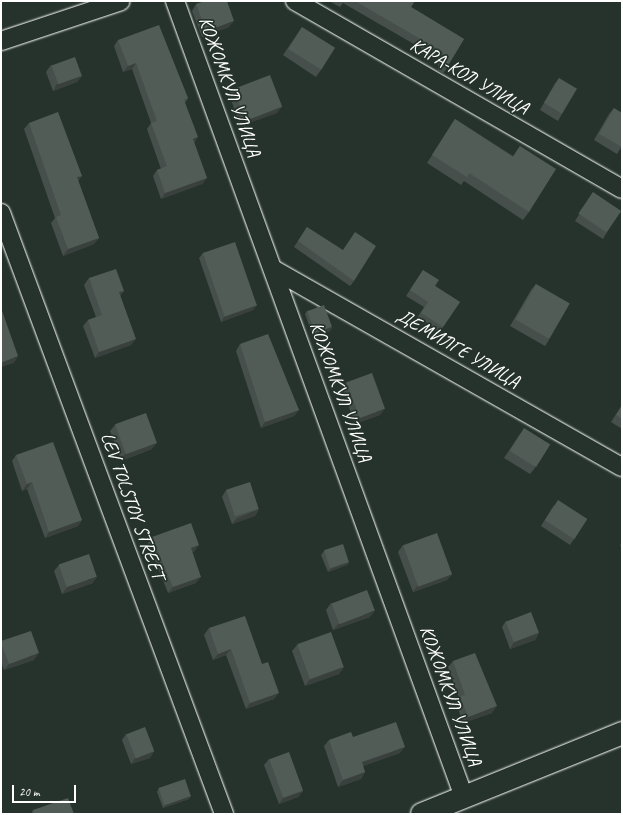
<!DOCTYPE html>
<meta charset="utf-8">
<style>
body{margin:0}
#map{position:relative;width:623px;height:815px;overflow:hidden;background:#26332d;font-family:Caveat,sans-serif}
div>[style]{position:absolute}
.roads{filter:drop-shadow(0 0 1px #fff) drop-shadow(0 0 1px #fff)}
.street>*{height:18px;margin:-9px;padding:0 9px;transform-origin:9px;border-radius:9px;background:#26332d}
.secondary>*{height:22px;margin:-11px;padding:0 11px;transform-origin:11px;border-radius:11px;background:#26332d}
.wall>*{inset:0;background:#464f4b}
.shaded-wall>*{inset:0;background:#39403d}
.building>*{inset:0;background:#515c57;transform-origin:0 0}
span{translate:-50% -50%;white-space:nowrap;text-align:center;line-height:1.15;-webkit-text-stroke:3.5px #26332d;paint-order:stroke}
.street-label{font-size:19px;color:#fff}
.frame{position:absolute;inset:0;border:2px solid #fff;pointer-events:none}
.scale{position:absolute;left:12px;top:785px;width:64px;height:18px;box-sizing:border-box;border:2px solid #fff;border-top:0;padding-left:5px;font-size:12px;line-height:14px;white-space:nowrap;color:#fff;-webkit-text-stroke:3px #26332d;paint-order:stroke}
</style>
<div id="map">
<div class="roads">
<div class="street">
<div style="left:175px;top:1px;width:847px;rotate:70.05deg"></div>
<div style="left:295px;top:1px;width:377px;rotate:29.9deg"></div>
<div style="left:1px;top:41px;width:126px;rotate:-18.4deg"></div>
<div style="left:1px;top:213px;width:641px;rotate:69.64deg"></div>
<div style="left:273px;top:269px;width:401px;rotate:29.6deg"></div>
</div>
<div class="secondary">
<div style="left:422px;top:814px;width:216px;rotate:-22deg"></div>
</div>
</div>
<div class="wall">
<div style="clip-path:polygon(329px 1px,414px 1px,411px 7px,464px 39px,443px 74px,438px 71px,438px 58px,343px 3px,340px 7px)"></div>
<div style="clip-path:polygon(196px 4px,229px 27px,202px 37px,192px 11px)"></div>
<div style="clip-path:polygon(302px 27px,321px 70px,316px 77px,283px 55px)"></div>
<div style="clip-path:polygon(118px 40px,188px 98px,185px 103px,194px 143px,207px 178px,202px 184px,161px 199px,153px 176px,157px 170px,161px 169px,147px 129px,151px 123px,132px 69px,123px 72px,114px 46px)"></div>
<div style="clip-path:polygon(51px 65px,82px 76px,77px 82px,53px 91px,46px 72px)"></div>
<div style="clip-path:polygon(559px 78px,562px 114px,558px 121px,540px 110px,554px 85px)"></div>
<div style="clip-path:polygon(233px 88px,277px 113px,240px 126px,229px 94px)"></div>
<div style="clip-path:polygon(614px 108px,622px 146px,617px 154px,594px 140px,609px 114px)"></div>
<div style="clip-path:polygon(455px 119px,513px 156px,520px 146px,529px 212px,523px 220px,464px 181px,461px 185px,427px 163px)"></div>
<div style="clip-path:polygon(29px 123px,82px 176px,78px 181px,99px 238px,94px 244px,63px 256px,51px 223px,55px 218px,24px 129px)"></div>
<div style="clip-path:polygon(593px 192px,607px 232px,603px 239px,575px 221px)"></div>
<div style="clip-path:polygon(307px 227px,354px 281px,350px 286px,294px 247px)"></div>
<div style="clip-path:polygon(203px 253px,257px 305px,253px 310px,221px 322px,199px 258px)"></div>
<div style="clip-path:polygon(423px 270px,435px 286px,460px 302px,439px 333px,417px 318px,424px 307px,406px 296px)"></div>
<div style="clip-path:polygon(89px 278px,124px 291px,120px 296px,131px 345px,95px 358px,83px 326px,88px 320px,96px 317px,84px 285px)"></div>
<div style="clip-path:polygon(536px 284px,549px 340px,545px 346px,510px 326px,531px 290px)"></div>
<div style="clip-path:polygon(307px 311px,332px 327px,330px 331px,313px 337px,305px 314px)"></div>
<div style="clip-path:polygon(240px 344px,299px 410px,294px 416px,261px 428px,236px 351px)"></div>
<div style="clip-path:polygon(347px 382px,380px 415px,355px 424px,342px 388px)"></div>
<div style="clip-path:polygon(622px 405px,622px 429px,611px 422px)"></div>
<div style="clip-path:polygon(115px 425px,152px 449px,121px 461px,110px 431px)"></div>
<div style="clip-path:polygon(520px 434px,535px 468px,530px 474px,504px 458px)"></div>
<div style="clip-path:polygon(16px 455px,82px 520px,78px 526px,45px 538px,27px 489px,22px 491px,12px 461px)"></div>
<div style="clip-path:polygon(226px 490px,259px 509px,255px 516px,232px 524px,222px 497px)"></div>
<div style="clip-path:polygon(554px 505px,574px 539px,570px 545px,541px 526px)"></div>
<div style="clip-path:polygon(152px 537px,194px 552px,192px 552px,196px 583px,168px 593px,148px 543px)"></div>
<div style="clip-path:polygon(622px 542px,622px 547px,620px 546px)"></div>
<div style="clip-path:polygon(403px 545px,452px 574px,447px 580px,413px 592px,398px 552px)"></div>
<div style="clip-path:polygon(324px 551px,349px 562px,347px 565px,328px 572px,321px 555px)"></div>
<div style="clip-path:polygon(59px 565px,93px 583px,62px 594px,54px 571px)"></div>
<div style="clip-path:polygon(331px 603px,370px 617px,333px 630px,326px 610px)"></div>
<div style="clip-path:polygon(506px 621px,539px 633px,535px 640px,510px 649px,502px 627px)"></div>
<div style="clip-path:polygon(209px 628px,262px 664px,274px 699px,246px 709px,226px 655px,213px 660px,204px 635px)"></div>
<div style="clip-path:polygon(1px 641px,34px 660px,4px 670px,1px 662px)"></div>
<div style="clip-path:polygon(297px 645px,344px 667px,339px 674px,305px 686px,292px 651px)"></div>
<div style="clip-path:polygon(453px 661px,492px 713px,463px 723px,456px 703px,459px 698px,448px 667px)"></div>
<div style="clip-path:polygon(126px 734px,154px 751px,150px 758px,131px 764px,122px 740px)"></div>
<div style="clip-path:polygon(353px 737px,400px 753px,363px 766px,365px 772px,361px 779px,338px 787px,324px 746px,329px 740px)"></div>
<div style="clip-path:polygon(269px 759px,303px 791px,298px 797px,279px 804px,264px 765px)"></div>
<div style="clip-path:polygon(159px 788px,191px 796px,189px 799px,163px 808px,157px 792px)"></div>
<div style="clip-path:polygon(33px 810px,74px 814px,31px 814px)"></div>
</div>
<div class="shaded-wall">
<div style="clip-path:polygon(234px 21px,229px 27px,202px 37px,206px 31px)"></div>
<div style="clip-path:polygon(136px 63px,132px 69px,123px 72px,128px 66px)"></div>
<div style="clip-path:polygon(82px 76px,77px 82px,53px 91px,57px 84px)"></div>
<div style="clip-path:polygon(282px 107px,277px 113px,240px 126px,245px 120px)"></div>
<div style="clip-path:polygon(198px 137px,194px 144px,193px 139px)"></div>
<div style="clip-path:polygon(82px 176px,77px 182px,77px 177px)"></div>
<div style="clip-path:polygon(207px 178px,202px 184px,161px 199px,165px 193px)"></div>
<div style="clip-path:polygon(99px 238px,94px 244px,63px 256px,68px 249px)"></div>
<div style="clip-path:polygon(124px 291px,119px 297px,119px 292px)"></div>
<div style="clip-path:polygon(257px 305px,253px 310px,221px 322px,224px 317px)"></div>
<div style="clip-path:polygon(332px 327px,330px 331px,313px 337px,315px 334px)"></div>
<div style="clip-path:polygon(136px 339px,131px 345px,95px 358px,99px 352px)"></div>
<div style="clip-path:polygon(18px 356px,14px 363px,1px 367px,1px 363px)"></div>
<div style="clip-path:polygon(385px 409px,380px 415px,355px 424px,360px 418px)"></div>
<div style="clip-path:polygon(299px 410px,294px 416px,261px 428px,265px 422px)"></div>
<div style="clip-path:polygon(157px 443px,152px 449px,121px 461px,125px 454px)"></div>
<div style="clip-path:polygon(32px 482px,27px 489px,22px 491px,27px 484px)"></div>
<div style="clip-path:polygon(259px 509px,255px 516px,232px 524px,237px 518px)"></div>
<div style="clip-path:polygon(82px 520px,78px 526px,45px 538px,49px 532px)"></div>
<div style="clip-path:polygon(199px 545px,194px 552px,186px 555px,191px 548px)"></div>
<div style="clip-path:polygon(349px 562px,347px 565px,328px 572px,330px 569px)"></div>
<div style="clip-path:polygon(452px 574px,447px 580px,413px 592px,417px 586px)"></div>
<div style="clip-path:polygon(97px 577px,93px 583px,62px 594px,67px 587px)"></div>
<div style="clip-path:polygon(201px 577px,196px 583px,168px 593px,173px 587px)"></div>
<div style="clip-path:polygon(375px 611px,370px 617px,333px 630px,338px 624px)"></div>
<div style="clip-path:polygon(539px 633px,535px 640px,510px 649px,514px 642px)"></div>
<div style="clip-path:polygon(231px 649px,226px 655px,213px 660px,218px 654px)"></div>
<div style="clip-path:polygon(39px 653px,34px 660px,4px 670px,9px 664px)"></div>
<div style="clip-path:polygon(344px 667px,339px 674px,305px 686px,309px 680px)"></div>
<div style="clip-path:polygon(279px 693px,274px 699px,246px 709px,250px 703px)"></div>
<div style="clip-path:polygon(497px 706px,492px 713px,463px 723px,468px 717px)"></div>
<div style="clip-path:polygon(405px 747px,400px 753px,357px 768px,362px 762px)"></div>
<div style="clip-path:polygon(154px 751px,150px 758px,131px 764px,135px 758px)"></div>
<div style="clip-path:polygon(365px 772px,361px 779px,338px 787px,343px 780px)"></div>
<div style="clip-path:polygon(303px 791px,298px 797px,279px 804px,283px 798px)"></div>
<div style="clip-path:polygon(191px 796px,189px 799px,163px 808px,165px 805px)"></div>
</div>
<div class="building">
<div style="clip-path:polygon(205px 1px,227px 1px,234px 21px,206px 31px,196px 4px)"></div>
<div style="clip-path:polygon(355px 1px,415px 1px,411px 7px,464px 39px,447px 67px,443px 65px,443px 52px)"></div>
<div style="clip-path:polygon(159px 25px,188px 98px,184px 100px,198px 137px,193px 139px,207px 178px,165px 193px,157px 170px,167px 166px,151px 123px,157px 121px,136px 63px,128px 66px,118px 40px)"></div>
<div style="left:302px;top:27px;width:39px;height:26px;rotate:32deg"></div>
<div style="left:75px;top:57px;width:20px;height:25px;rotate:70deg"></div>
<div style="left:270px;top:75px;width:34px;height:39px;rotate:69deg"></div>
<div style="left:559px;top:78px;width:21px;height:29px;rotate:31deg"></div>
<div style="clip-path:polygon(614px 108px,622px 113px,622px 147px,599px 134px)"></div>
<div style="clip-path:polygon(58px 112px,82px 176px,77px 177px,99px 238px,68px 249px,56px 217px,61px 215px,29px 123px)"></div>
<div style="clip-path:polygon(455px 119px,513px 157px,520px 146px,556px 169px,529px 212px,469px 173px,467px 177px,432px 155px)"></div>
<div style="left:593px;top:192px;width:34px;height:26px;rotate:34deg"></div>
<div style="clip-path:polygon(307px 227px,343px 250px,355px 232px,376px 246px,354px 281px,298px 241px)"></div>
<div style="left:235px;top:242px;width:67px;height:34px;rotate:71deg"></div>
<div style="clip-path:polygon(116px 269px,124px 291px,119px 292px,136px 339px,99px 352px,88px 320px,102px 315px,89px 278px)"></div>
<div style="clip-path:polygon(423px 270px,439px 280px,435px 286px,460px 302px,443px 327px,421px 313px,428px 302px,410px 290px)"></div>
<div style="left:536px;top:284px;width:39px;height:41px;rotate:30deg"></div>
<div style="left:324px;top:305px;width:23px;height:18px;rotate:70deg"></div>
<div style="clip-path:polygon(1px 308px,18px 356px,1px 363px)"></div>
<div style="clip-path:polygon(268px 334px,299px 410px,265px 422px,240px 344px)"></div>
<div style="left:372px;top:373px;width:38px;height:27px;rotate:70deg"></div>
<div style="clip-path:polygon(622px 405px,622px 419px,616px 415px)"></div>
<div style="left:146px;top:413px;width:32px;height:33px;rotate:70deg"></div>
<div style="left:524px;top:428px;width:31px;height:27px;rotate:32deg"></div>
<div style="clip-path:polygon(53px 442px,82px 520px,49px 532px,32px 482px,27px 484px,16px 455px)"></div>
<div style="left:250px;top:482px;width:28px;height:25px;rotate:72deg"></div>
<div style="left:558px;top:500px;width:35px;height:24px;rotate:33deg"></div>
<div style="clip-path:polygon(191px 523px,199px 545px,191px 548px,201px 577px,173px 587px,152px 537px)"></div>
<div style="left:437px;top:533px;width:44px;height:36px;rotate:70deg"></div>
<div style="left:343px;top:544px;width:19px;height:20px;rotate:72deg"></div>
<div style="left:89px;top:554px;width:24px;height:32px;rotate:71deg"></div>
<div style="left:367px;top:590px;width:22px;height:38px;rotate:69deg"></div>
<div style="left:531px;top:612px;width:22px;height:27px;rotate:69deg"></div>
<div style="clip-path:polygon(245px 616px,262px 664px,268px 662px,279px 693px,250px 703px,231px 649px,218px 654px,209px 628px)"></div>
<div style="clip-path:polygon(31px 631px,39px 653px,9px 664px,1px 643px,1px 641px)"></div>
<div style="left:331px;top:632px;width:37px;height:36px;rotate:70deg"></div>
<div style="clip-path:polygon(475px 653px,497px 706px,468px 717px,460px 696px,465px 695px,453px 661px)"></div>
<div style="clip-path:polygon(396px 722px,405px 747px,362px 762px,365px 772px,343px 780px,329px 740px,351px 732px,353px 737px)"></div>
<div style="left:145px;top:727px;width:26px;height:20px;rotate:69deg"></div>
<div style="left:289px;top:752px;width:41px;height:21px;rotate:70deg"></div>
<div style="left:185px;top:779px;width:18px;height:28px;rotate:71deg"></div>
<div style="clip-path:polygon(68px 798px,74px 814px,35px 814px,33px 810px)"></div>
</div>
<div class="street-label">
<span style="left:469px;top:77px;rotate:30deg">КАРА-КОЛ УЛИЦА</span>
<span style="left:229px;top:87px;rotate:70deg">КОЖОМКУЛ УЛИЦА</span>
<span style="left:458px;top:349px;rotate:30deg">ДЕМИЛГЕ УЛИЦА</span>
<span style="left:340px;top:392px;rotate:70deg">КОЖОМКУЛ УЛИЦА</span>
<span style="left:132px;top:506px;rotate:70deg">LEV TOLSTOY STREET</span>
<span style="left:450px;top:696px;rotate:70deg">КОЖОМКУЛ УЛИЦА</span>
</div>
<div class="frame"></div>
<div class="scale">20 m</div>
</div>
